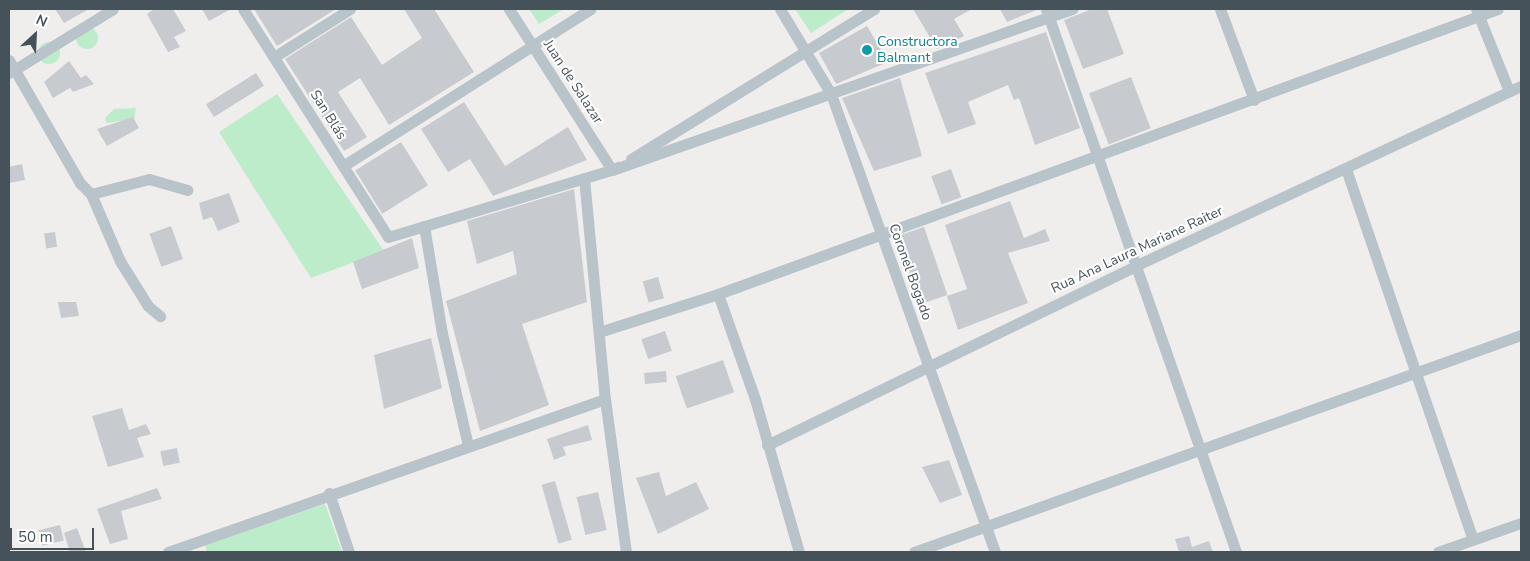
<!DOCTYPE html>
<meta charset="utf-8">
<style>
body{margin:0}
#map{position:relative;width:1530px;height:561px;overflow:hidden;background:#f0eded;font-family:"Nunito Sans",sans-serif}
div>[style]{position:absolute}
.green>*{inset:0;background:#bcecca}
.round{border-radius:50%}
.building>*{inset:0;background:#c7cbd0;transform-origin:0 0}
.minor>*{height:11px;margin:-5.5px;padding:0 5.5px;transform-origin:5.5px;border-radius:5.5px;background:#b9c3ca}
.dots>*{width:14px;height:14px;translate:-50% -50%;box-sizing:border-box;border:2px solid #fff;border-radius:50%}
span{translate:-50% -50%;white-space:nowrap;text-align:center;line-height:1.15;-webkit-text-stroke:4px #fff;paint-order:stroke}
.culture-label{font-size:14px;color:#0d838f}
.left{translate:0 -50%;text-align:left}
.street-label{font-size:14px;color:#46525a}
.frame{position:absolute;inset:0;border:10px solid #46525a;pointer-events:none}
.north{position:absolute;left:10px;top:10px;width:50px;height:50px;-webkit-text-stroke:4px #fff;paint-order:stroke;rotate:25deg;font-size:14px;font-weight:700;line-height:20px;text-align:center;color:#46525a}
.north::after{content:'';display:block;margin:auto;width:18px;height:22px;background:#46525a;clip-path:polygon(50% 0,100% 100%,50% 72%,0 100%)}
.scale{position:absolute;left:10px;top:528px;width:84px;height:22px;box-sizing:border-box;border:2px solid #46525a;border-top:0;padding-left:6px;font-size:15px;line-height:18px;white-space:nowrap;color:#46525a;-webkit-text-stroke:4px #fff;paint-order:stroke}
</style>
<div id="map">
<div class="green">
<div style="clip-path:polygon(529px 9px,564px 9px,539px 24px)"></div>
<div style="clip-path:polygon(795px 9px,848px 9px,811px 33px)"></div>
<div class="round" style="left:76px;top:27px;width:22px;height:22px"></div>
<div class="round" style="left:38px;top:42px;width:22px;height:22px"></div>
<div style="clip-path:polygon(277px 94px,384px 251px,311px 278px,219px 132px)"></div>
<div style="clip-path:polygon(136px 108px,134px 119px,107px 123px,105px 118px,114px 109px)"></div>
<div style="clip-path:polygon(325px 504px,342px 552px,207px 552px,205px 545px)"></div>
</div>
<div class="building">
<div style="clip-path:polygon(55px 9px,89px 9px,64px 23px)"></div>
<div style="clip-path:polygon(154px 9px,173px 9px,186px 31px,174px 37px,180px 47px,168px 52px,147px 14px)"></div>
<div style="clip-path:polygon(202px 9px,231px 9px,209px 21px)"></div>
<div style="clip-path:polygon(254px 9px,336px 9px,277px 46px)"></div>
<div style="clip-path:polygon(404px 9px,434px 9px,474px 72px,389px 125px,360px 78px,338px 92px,367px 137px,344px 151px,285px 59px,351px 17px,382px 65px,422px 38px)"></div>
<div style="clip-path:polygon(913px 9px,972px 9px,954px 19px,964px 36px,937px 49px)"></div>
<div style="clip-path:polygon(1000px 9px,1039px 9px,1007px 22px)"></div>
<div style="clip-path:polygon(1092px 9px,1107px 9px,1124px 54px,1083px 69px,1064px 20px)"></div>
<div style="clip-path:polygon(867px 26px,888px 62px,836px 84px,819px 53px)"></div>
<div style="clip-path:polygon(1046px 32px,1080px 128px,1035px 145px,1019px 98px,1014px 100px,1008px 85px,968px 102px,976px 124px,948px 134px,925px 73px)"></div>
<div style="clip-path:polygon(69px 61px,81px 78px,86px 75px,94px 84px,73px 92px,70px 88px,53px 98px,44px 82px)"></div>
<div style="left:256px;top:73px;width:15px;height:59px;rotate:58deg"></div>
<div style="left:1131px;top:77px;width:55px;height:45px;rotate:69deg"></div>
<div style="clip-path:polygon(900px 78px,922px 156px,874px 171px,842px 98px)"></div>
<div style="clip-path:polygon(464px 102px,505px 166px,568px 127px,587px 160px,493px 196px,470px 159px,448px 172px,421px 129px)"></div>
<div style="clip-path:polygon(133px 117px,139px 128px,107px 146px,97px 129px)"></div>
<div style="left:401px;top:142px;width:51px;height:54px;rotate:58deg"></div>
<div style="clip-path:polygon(22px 164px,25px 180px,9px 183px,9px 167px)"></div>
<div style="left:951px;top:169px;width:30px;height:21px;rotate:70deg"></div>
<div style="clip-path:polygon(574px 189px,587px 302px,522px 324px,549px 405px,480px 431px,446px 301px,517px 274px,513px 251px,477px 264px,467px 221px)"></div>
<div style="clip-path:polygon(229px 193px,240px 222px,218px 231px,212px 217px,203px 220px,199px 203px)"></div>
<div style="clip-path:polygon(1010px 201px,1024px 238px,1045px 229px,1050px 241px,1008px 253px,1028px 303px,958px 330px,947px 296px,967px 289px,945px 225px)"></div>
<div style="left:171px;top:226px;width:35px;height:23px;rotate:70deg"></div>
<div style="left:924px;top:227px;width:72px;height:30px;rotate:71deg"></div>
<div style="left:55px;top:232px;width:15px;height:11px;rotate:82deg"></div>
<div style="clip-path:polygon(412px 238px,419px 268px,362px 289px,353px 262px)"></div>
<div style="left:658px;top:277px;width:22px;height:16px;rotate:74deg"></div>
<div style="clip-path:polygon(58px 302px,76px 302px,79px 316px,61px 318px)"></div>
<div style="left:665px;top:331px;width:21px;height:25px;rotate:71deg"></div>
<div style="clip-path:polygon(431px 338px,442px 388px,384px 409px,374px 355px)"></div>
<div style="left:723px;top:360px;width:34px;height:50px;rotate:71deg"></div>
<div style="left:666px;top:371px;width:11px;height:22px;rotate:85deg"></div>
<div style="clip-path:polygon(122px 408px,129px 430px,146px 424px,151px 434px,137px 438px,144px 457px,108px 467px,92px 416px)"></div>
<div style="clip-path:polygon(588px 425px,592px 440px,563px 447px,566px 455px,554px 460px,547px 439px)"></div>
<div style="left:177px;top:448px;width:15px;height:17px;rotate:79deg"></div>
<div style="clip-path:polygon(949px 460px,962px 495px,940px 503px,922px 467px)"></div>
<div style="clip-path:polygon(659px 472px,666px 496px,696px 482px,709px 509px,658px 534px,636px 478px)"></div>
<div style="left:555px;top:481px;width:61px;height:14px;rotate:74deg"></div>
<div style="clip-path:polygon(157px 488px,162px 499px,121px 511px,128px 539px,110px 544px,97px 509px)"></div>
<div style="left:598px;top:492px;width:39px;height:22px;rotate:77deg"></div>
<div style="left:60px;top:525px;width:16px;height:22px;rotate:76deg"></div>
<div style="clip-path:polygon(77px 528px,86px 552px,70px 552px,64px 533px)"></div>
<div style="clip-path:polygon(1189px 536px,1192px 547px,1209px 541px,1213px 552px,1179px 552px,1175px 539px)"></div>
</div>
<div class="minor">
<div style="left:243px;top:9px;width:270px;rotate:57.5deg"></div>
<div style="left:388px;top:237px;width:234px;rotate:-16.7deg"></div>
<div style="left:612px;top:170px;width:488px;rotate:-19.3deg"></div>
<div style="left:509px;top:9px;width:191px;rotate:57.4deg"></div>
<div style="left:612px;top:170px;width:7px;rotate:-27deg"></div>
<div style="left:780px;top:9px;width:99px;rotate:59deg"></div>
<div style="left:831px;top:94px;width:486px;rotate:70.3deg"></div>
<div style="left:1046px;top:9px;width:575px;rotate:70.71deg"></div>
<div style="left:1220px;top:9px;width:97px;rotate:69.5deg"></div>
<div style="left:1476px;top:9px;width:88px;rotate:68.1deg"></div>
<div style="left:274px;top:57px;width:90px;rotate:-32.3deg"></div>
<div style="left:9px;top:60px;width:142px;rotate:60deg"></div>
<div style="left:80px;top:183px;width:16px;rotate:45deg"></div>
<div style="left:91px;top:194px;width:60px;rotate:-14.5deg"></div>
<div style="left:149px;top:179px;width:40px;rotate:16deg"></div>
<div style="left:9px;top:73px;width:122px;rotate:-31.6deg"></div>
<div style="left:631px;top:159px;width:286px;rotate:-31.7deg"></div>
<div style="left:343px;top:166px;width:293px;rotate:-32.4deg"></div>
<div style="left:1346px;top:169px;width:392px;rotate:71.1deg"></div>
<div style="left:584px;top:178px;width:222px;rotate:84.6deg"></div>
<div style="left:605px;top:399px;width:154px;rotate:82.2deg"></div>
<div style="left:91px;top:194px;width:73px;rotate:66.6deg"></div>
<div style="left:120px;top:261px;width:53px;rotate:58.1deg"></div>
<div style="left:148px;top:306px;width:16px;rotate:40deg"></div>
<div style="left:424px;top:226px;width:109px;rotate:80.5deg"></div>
<div style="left:442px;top:333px;width:116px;rotate:77deg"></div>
<div style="left:718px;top:294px;width:111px;rotate:70.6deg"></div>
<div style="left:755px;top:399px;width:159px;rotate:74deg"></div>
<div style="left:599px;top:332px;width:125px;rotate:-17.7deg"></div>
<div style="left:718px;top:294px;width:830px;rotate:-20.07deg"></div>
<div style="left:767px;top:445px;width:411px;rotate:-25.9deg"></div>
<div style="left:1137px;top:265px;width:424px;rotate:-25deg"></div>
<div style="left:329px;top:493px;width:62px;rotate:71.3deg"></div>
<div style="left:168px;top:552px;width:463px;rotate:-19.3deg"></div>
<div style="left:914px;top:552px;width:645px;rotate:-19.67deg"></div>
<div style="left:1438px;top:552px;width:88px;rotate:-19.3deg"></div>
</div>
<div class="dots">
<div style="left:867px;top:50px;background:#0f9aa8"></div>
</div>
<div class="culture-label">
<span class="left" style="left:877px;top:50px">Constructora<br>Balmant</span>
</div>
<div class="street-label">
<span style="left:573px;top:82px;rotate:57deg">Juan de Salazar</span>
<span style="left:328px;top:115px;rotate:58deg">San Blás</span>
<span style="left:1137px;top:250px;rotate:-25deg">Rua Ana Laura Mariane Raiter</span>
<span style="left:910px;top:272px;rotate:70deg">Coronel Bogado</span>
</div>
<div class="frame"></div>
<div class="north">N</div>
<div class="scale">50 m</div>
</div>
